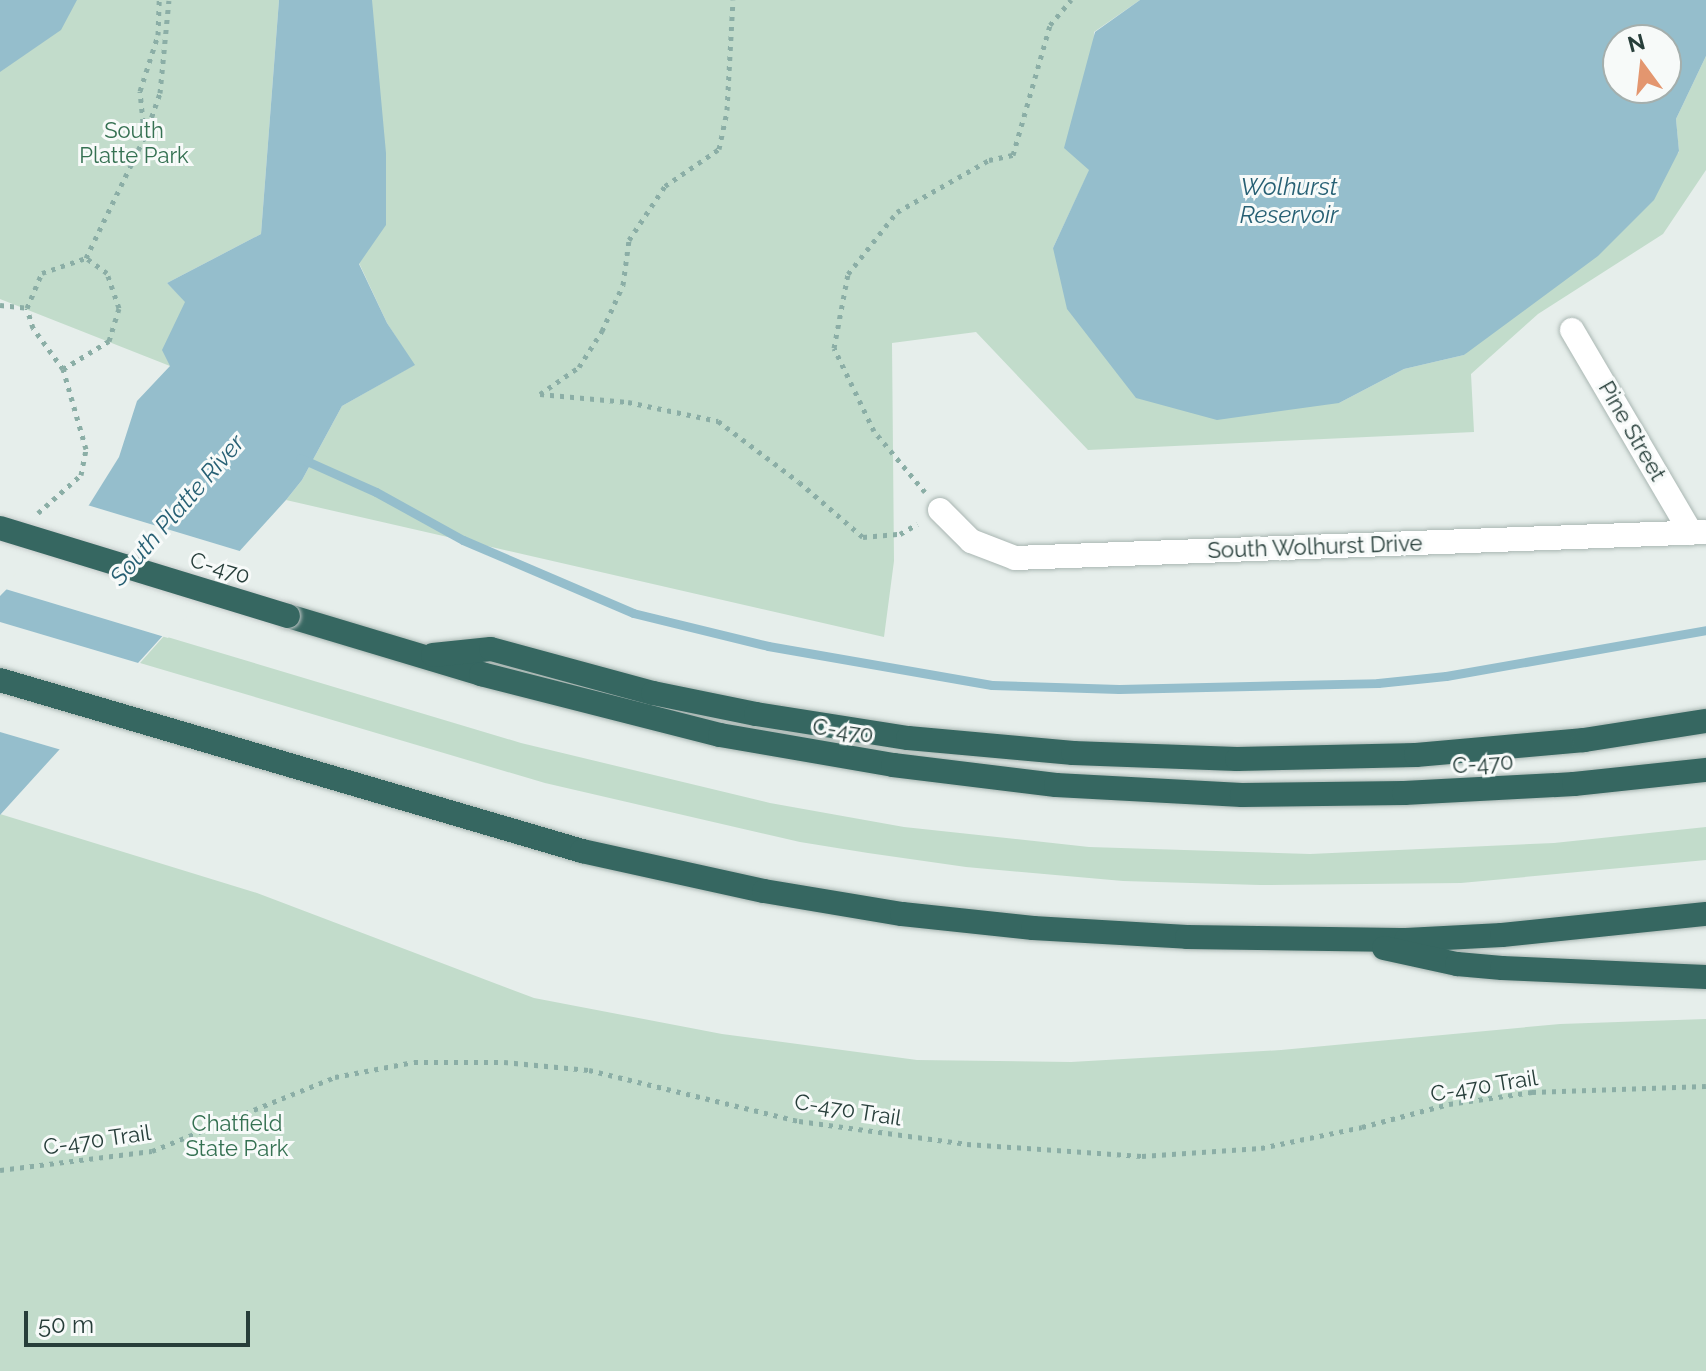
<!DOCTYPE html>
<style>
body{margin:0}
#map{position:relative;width:1706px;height:1371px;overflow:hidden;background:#e6eeeb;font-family:Raleway,sans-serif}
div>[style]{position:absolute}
.green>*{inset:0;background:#c2dccb}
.water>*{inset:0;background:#95becc}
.pier>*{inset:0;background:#e6eeeb}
.stream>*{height:9px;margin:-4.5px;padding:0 4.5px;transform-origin:4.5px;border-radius:4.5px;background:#95becc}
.path>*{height:5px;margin-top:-2.5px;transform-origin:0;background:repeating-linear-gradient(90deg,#8baea6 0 4px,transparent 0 10px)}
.roads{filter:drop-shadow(0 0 2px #a9b6b2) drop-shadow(0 0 2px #a9b6b2)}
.minor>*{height:24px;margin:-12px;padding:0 12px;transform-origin:12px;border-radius:12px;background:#fff}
.highway>*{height:24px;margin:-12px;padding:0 12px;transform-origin:12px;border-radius:12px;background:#366761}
.bridges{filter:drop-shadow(0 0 2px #c3c9c8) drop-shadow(0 0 2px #c3c9c8)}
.highway-bridge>*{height:24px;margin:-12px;padding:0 12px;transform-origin:12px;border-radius:12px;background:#366761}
span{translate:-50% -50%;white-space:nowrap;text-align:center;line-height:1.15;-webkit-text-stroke:6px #f7faf9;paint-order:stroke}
.park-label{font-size:22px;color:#357152}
.street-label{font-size:22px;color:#273e3a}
.water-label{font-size:24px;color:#276074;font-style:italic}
.north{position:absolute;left:1602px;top:24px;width:80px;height:80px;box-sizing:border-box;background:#f7faf9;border:2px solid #a4afad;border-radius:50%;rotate:345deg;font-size:22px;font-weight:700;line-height:32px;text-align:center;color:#273e3a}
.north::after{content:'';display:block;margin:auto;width:28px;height:36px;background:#e3966f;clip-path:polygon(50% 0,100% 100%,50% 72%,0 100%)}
.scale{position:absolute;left:24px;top:1311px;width:226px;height:36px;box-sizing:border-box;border:4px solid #273e3a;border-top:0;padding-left:10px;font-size:24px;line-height:28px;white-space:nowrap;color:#273e3a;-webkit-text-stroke:6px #f7faf9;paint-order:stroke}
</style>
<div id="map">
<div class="green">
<div style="clip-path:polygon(0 0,279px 0,261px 234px,167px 283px,186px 302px,170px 366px,0 299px)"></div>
<div style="clip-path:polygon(372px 0,1140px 0,1094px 32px,1090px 169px,1053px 248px,1339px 403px,1404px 369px,1464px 355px,1679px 152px,1676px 119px,1706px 56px,1706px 170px,1663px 234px,1538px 314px,1471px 374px,1474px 432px,1088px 450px,976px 332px,892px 343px,894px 561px,884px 637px,286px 500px,302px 480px,342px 406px,414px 365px,387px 323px,359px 263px)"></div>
<div style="clip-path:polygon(164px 636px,521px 743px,770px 803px,904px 827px,1089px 847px,1310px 854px,1554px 843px,1706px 827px,1706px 860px,1461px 883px,1260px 885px,1123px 881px,966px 867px,868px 853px,800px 842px,545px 783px,140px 663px)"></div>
<div style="clip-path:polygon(0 814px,257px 893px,534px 998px,722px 1034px,917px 1060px,1071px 1062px,1281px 1050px,1560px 1024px,1706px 1019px,1706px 1371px,0 1371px)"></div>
</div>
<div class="water">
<div style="clip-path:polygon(0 0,77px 0,61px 30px,0 72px)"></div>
<div style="clip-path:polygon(279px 0,372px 0,386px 153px,386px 225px,359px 264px,387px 323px,415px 365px,342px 406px,302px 480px,286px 500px,0 815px,0 596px,89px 505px,119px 457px,137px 401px,170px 366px,162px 350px,185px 302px,167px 283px,261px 234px)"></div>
<div style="clip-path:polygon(evenodd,1140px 0,1706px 0,1706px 56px,1676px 119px,1679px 151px,1654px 200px,1598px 256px,1464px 355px,1404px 369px,1339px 403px,1217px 420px,1136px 398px,1067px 309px,1053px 248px,1089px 170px,1064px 148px,1095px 32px,1140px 0,1618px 40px,1666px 40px,1666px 88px,1618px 88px,1618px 40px)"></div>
</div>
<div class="pier">
<div style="clip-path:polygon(84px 504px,243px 552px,168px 638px,2px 588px)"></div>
<div style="clip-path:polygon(0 622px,145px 665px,65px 751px,0 732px)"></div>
</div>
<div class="stream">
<div style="left:300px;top:458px;width:83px;rotate:24.1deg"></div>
<div style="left:376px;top:492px;width:99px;rotate:28.9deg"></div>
<div style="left:463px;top:540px;width:185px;rotate:23.2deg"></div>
<div style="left:633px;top:613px;width:139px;rotate:13.7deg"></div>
<div style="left:768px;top:646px;width:227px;rotate:9.9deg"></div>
<div style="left:992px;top:685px;width:127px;rotate:1.8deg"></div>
<div style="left:1119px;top:689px;width:259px;rotate:-1.3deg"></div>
<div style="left:1378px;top:683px;width:68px;rotate:-5.9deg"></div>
<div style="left:1446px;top:676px;width:264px;rotate:-10deg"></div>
</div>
<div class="path">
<div style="left:144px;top:132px;width:41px;rotate:-95.6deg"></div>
<div style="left:140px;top:91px;width:59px;rotate:-72.2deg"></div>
<div style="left:158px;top:35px;width:35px;rotate:-88deg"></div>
<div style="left:0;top:305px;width:27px;rotate:6deg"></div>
<div style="left:63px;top:369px;width:54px;rotate:-31.3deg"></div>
<div style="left:109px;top:341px;width:34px;rotate:-73deg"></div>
<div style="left:119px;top:308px;width:37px;rotate:-109deg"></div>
<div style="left:107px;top:273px;width:26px;rotate:-144deg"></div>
<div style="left:540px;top:394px;width:88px;rotate:5.2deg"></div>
<div style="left:628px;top:402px;width:92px;rotate:11.9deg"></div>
<div style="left:718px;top:421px;width:101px;rotate:37deg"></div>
<div style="left:799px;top:482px;width:84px;rotate:40.7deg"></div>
<div style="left:863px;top:537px;width:37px;rotate:-5deg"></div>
<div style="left:900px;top:534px;width:20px;rotate:-30deg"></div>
<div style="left:540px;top:394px;width:47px;rotate:-34.7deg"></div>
<div style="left:579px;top:367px;width:43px;rotate:-57.4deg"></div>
<div style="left:602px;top:331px;width:51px;rotate:-65.5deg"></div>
<div style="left:623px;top:285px;width:45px;rotate:-82.4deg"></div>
<div style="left:629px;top:240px;width:65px;rotate:-56.3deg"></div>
<div style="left:665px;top:186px;width:65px;rotate:-34.4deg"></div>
<div style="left:719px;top:149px;width:40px;rotate:-78deg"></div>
<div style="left:727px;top:110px;width:110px;rotate:-86.9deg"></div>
<div style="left:925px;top:492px;width:80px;rotate:-129.9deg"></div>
<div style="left:874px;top:431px;width:92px;rotate:-115.7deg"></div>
<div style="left:834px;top:348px;width:75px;rotate:-79.3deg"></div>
<div style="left:848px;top:274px;width:79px;rotate:-51.7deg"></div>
<div style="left:897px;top:212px;width:106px;rotate:-29.5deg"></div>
<div style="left:989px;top:160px;width:25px;rotate:-12deg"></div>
<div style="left:1013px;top:155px;width:135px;rotate:-74.1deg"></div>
<div style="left:1050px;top:25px;width:33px;rotate:-50deg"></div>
<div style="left:38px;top:513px;width:57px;rotate:-41.5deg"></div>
<div style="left:81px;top:475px;width:26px;rotate:-79deg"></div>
<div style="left:86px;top:449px;width:83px;rotate:-106deg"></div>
<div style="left:63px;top:369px;width:51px;rotate:-126.2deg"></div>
<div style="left:33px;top:328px;width:21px;rotate:-107deg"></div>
<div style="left:27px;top:308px;width:38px;rotate:-67deg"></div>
<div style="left:42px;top:273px;width:46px;rotate:-18.8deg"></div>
<div style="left:86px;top:258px;width:136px;rotate:-64.2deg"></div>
<div style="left:145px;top:136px;width:46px;rotate:-70.8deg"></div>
<div style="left:160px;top:93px;width:93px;rotate:-84.5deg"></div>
<div style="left:0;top:1170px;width:153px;rotate:-7.1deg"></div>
<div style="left:152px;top:1151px;width:197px;rotate:-22deg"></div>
<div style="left:335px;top:1077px;width:80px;rotate:-10.8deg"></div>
<div style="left:414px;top:1062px;width:90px"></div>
<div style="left:504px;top:1062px;width:85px;rotate:5.4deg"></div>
<div style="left:589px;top:1070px;width:216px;rotate:13.7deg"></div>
<div style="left:799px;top:1121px;width:170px;rotate:7.8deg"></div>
<div style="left:967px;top:1144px;width:175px;rotate:3.9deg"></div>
<div style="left:1142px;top:1156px;width:119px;rotate:-3.8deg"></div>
<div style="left:1261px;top:1148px;width:103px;rotate:-11.7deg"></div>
<div style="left:1362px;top:1127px;width:90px;rotate:-14.8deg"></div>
<div style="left:1449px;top:1104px;width:84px;rotate:-8.2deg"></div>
<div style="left:1532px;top:1092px;width:174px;rotate:-2deg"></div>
</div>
<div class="roads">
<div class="minor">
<div style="left:1572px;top:330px;width:235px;rotate:59.6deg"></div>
<div style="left:940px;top:510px;width:44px;rotate:45deg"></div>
<div style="left:971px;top:541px;width:47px;rotate:21.1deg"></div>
<div style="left:1015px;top:558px;width:691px;rotate:-2.15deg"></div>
</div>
<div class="highway">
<div style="left:288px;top:616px;width:202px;rotate:16.7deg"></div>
<div style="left:481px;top:674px;width:247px;rotate:14.3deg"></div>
<div style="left:720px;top:735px;width:176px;rotate:9.8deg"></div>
<div style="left:893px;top:765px;width:164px;rotate:7deg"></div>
<div style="left:1056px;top:785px;width:186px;rotate:3.1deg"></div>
<div style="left:1242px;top:795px;width:162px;rotate:-0.7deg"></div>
<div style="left:1404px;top:793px;width:170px;rotate:-3deg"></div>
<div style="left:1574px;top:784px;width:133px;rotate:-6.1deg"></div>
<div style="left:433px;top:655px;width:58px;rotate:-5.9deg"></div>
<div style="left:491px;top:649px;width:168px;rotate:15.2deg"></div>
<div style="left:653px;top:693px;width:105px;rotate:11.5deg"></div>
<div style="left:756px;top:714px;width:154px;rotate:9deg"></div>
<div style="left:908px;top:738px;width:166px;rotate:5.2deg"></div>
<div style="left:1073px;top:753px;width:164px;rotate:2.1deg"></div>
<div style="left:1237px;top:759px;width:179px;rotate:-1.3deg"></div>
<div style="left:1416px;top:755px;width:169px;rotate:-5.1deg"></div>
<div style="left:1584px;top:740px;width:123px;rotate:-8.9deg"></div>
<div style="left:0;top:680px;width:607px;rotate:16.37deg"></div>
<div style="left:582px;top:851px;width:186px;rotate:12.4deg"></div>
<div style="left:764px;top:891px;width:140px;rotate:9.5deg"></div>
<div style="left:902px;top:914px;width:132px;rotate:6.1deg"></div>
<div style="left:1033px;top:928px;width:154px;rotate:3.3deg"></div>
<div style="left:1187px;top:937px;width:219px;rotate:0.8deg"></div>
<div style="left:1406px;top:940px;width:96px;rotate:-3deg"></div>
<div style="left:1502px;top:935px;width:205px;rotate:-5.9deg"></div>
<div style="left:1384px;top:948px;width:75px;rotate:12.4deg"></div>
<div style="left:1457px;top:964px;width:45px;rotate:5.1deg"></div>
<div style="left:1502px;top:968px;width:204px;rotate:2.5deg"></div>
</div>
</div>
<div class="bridges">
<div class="highway-bridge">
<div style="left:0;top:528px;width:301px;rotate:17deg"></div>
</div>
</div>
<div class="park-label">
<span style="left:134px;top:143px">South<br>Platte Park</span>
<span style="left:237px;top:1136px">Chatfield<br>State Park</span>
</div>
<div class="street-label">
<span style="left:1632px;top:431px;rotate:60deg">Pine Street</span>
<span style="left:1315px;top:547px;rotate:-2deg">South Wolhurst Drive</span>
<span style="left:220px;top:568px;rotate:17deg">C-470</span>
<span style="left:843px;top:731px;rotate:9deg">C-470</span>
<span style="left:1483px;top:764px;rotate:-4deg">C-470</span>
<span style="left:1484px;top:1086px;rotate:-9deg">C-470 Trail</span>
<span style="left:848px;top:1110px;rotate:9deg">C-470 Trail</span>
<span style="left:97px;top:1140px;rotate:-8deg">C-470 Trail</span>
</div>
<div class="water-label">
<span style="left:1289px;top:201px">Wolhurst<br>Reservoir</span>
<span style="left:177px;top:510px;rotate:-49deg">South Platte River</span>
</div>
<div class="north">N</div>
<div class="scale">50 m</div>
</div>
